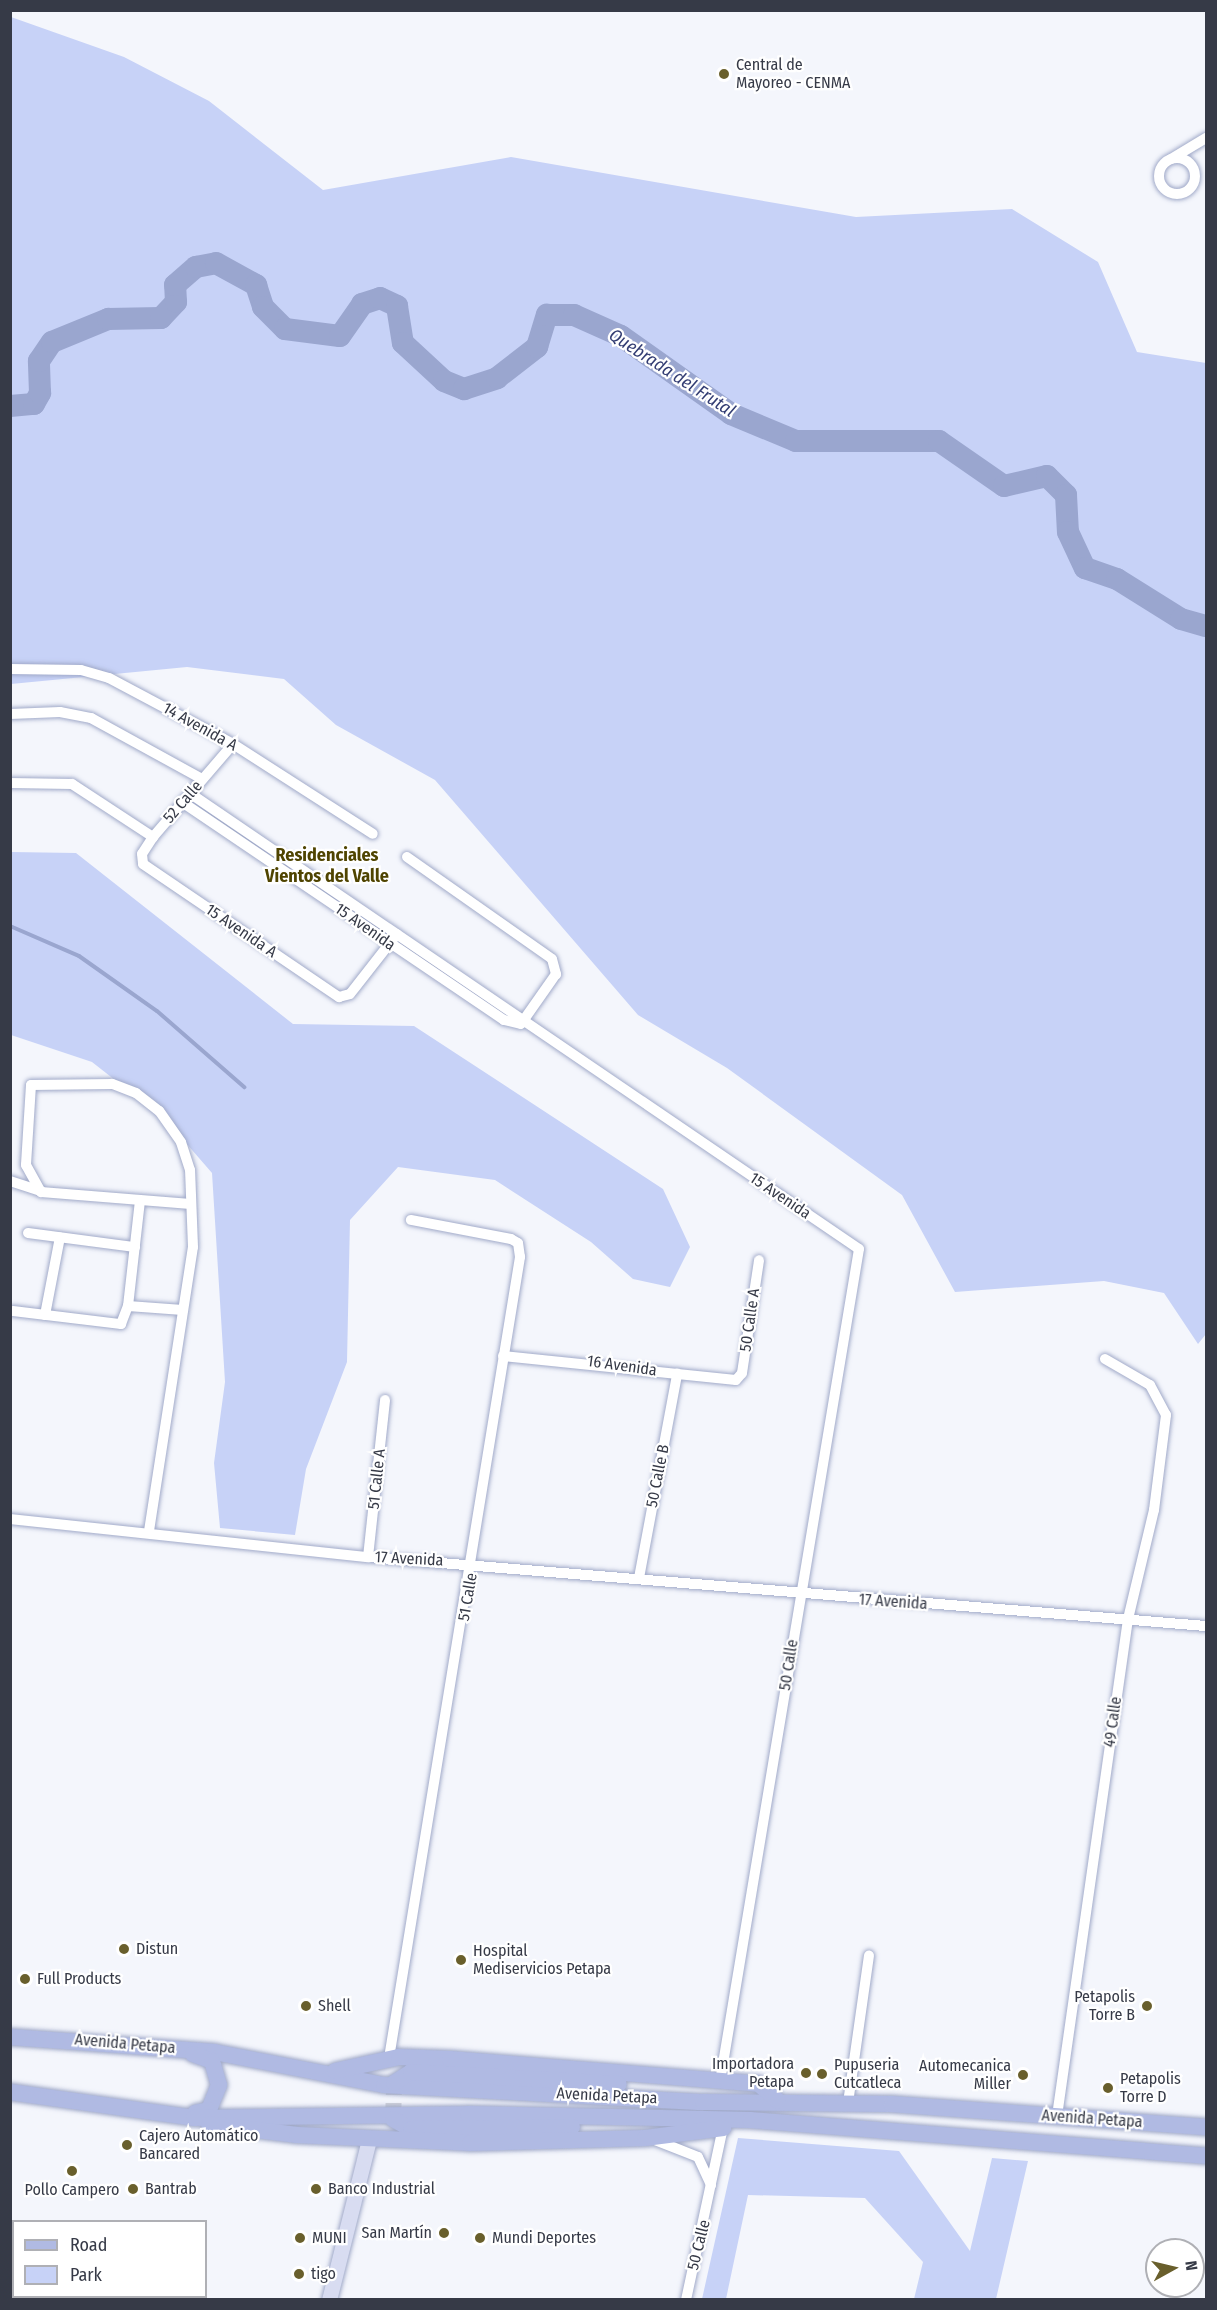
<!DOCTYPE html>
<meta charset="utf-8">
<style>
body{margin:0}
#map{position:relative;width:1217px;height:2310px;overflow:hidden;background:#f4f6fc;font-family:"Fira Sans Condensed",sans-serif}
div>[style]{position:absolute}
.green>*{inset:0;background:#c7d2f7}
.stream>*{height:4px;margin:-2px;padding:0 2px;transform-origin:2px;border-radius:2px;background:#9aa6cf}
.river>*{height:22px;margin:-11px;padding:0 11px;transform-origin:11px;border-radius:11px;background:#9aa6cf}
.primary-tunnel>*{height:16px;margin-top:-8px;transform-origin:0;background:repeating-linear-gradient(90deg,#ced0d8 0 16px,transparent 0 24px)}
.roads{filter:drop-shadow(0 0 2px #a1aac9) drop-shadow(0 0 2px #a1aac9)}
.street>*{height:10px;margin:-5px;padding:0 5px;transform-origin:5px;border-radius:5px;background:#fff}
.street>.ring{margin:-5px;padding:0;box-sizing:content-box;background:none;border:10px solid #fff;border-radius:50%}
.secondary>*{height:15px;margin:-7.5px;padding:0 7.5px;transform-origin:7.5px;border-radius:7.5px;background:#d8dcf1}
.primary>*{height:16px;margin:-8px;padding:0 8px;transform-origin:8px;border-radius:8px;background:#b0bae3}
.dots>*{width:16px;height:16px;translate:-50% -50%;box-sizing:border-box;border:3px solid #fff;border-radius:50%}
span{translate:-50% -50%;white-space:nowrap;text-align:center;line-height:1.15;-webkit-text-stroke:4.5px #fff;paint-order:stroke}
.poi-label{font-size:16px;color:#363a47}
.left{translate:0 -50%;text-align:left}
.right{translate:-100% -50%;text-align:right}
.street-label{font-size:16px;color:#363a47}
.water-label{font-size:18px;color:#333d73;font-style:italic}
.neighbourhood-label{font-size:18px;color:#4f4400;font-weight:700}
.frame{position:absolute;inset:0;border:12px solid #363a47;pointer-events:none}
.legend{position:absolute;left:12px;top:2220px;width:195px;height:78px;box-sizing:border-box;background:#fff;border:2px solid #afb0b5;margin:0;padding:8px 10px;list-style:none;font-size:18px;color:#363a47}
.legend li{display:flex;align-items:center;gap:12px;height:30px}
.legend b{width:30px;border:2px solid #afb0b5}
.north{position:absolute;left:1145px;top:2238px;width:60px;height:60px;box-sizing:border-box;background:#fff;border:2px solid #afb0b5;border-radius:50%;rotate:82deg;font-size:16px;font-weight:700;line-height:24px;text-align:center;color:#363a47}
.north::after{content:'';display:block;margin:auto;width:21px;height:27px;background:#695f2c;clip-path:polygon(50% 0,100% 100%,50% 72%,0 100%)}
</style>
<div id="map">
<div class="green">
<div style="clip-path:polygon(11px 17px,124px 57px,209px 101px,323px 190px,511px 157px,856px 217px,1012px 209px,1098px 262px,1137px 352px,1206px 363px,1206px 1334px,1198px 1344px,1164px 1293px,1104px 1281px,955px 1292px,902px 1195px,727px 1068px,638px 1015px,435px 780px,336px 725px,284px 679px,187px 667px,11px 684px)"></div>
<div style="clip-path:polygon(11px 852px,76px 853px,293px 1024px,414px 1026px,663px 1189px,690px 1247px,670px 1287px,633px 1279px,591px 1242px,495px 1180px,398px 1167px,350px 1220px,347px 1362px,306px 1469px,295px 1535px,220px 1528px,214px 1463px,225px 1382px,212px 1173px,166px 1120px,92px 1062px,11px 1035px)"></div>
<div style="clip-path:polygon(738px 2138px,899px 2151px,970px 2251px,992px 2158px,1028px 2161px,996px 2299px,914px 2299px,923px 2262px,865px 2198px,748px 2195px,726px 2299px,702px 2299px)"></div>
</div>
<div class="stream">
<div style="left:10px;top:926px;width:75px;rotate:23.5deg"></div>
<div style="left:79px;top:956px;width:95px;rotate:35.2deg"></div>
<div style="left:157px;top:1011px;width:116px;rotate:41.1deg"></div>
</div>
<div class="river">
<div style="left:10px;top:406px;width:24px;rotate:-5deg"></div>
<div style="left:34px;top:404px;width:13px;rotate:-61deg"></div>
<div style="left:40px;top:393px;width:32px;rotate:-92deg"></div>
<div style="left:39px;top:361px;width:23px;rotate:-56deg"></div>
<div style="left:52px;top:342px;width:61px;rotate:-22.3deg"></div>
<div style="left:108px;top:319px;width:53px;rotate:-1.1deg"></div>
<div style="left:161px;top:318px;width:22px;rotate:-47deg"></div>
<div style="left:176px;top:302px;width:17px;rotate:-93deg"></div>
<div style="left:175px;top:285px;width:28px;rotate:-41deg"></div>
<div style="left:196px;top:267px;width:20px;rotate:-11deg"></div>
<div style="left:216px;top:263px;width:46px;rotate:28.8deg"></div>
<div style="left:256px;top:285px;width:23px;rotate:72deg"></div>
<div style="left:263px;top:307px;width:31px;rotate:45deg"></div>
<div style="left:285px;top:329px;width:55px;rotate:7.3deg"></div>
<div style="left:340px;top:336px;width:39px;rotate:-55deg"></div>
<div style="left:362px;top:304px;width:19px;rotate:-18deg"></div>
<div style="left:380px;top:298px;width:19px;rotate:25deg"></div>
<div style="left:397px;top:306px;width:37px;rotate:81deg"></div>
<div style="left:403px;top:343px;width:56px;rotate:42.8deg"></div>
<div style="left:444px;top:381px;width:22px;rotate:22deg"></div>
<div style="left:464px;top:389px;width:35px;rotate:-18deg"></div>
<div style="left:497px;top:378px;width:51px;rotate:-37.8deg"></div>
<div style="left:537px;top:347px;width:34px;rotate:-73deg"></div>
<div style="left:547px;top:315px;width:27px"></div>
<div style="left:574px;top:315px;width:51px;rotate:24.1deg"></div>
<div style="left:621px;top:336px;width:135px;rotate:35.3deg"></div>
<div style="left:731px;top:414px;width:70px;rotate:22.6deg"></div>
<div style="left:796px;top:441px;width:143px"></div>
<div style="left:939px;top:441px;width:79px;rotate:34.7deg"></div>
<div style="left:1004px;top:486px;width:44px;rotate:-13.1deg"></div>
<div style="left:1047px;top:476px;width:27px;rotate:45deg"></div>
<div style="left:1066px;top:495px;width:37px;rotate:87deg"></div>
<div style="left:1068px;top:532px;width:40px;rotate:65deg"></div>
<div style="left:1085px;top:568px;width:34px;rotate:19deg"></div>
<div style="left:1117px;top:579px;width:75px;rotate:32deg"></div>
<div style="left:1181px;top:619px;width:26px;rotate:16deg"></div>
</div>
<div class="primary-tunnel">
<div style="left:393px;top:2119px;width:36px;rotate:-88deg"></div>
</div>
<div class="roads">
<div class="street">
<div class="ring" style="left:1159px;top:158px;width:26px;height:26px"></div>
<div style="left:1171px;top:159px;width:41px;rotate:-31deg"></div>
<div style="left:10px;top:669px;width:71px;rotate:0.8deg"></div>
<div style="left:81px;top:670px;width:29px;rotate:16deg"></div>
<div style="left:109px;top:678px;width:140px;rotate:28deg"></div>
<div style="left:233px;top:744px;width:166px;rotate:32.7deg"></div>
<div style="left:10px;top:714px;width:50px;rotate:-2.3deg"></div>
<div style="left:60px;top:712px;width:32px;rotate:11deg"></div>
<div style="left:91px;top:718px;width:127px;rotate:28.8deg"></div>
<div style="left:233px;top:744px;width:123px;rotate:130.7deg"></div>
<div style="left:153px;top:837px;width:20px;rotate:123deg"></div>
<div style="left:142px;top:854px;width:10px;rotate:84deg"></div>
<div style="left:143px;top:864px;width:237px;rotate:34.2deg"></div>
<div style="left:339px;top:997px;width:11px;rotate:-15deg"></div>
<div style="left:350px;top:994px;width:76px;rotate:-51.9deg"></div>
<div style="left:10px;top:783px;width:62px;rotate:0.9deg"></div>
<div style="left:72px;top:784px;width:97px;rotate:33.2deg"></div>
<div style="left:191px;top:794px;width:808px;rotate:34.26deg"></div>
<div style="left:859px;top:1249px;width:844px;rotate:99.48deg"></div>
<div style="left:182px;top:802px;width:389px;rotate:34.1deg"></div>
<div style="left:504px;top:1020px;width:17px;rotate:13deg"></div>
<div style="left:407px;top:857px;width:177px;rotate:35.1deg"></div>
<div style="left:552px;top:959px;width:16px;rotate:75deg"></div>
<div style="left:556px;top:974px;width:61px;rotate:125deg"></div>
<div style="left:10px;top:1181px;width:33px;rotate:18deg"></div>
<div style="left:28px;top:1233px;width:108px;rotate:7.5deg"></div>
<div style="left:128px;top:1306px;width:55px;rotate:4.2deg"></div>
<div style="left:13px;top:1311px;width:109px;rotate:6.9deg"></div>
<div style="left:121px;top:1324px;width:19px;rotate:-69deg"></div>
<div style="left:128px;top:1306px;width:106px;rotate:-83.5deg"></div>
<div style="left:45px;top:1315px;width:79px;rotate:-79.1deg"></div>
<div style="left:503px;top:1356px;width:234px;rotate:5.9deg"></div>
<div style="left:736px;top:1380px;width:9px;rotate:-49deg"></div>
<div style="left:742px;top:1373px;width:114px;rotate:-81.4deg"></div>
<div style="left:10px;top:1519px;width:360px;rotate:6.1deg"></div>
<div style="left:368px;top:1557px;width:841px;rotate:4.71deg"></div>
<div style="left:149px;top:1531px;width:287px;rotate:-81.2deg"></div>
<div style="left:193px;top:1247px;width:77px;rotate:-92.2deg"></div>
<div style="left:190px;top:1170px;width:29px;rotate:-108deg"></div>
<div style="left:181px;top:1142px;width:38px;rotate:-125deg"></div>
<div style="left:159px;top:1111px;width:29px;rotate:-142deg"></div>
<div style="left:136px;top:1093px;width:26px;rotate:-159deg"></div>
<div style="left:112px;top:1084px;width:81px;rotate:179.3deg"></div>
<div style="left:31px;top:1085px;width:80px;rotate:93.6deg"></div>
<div style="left:26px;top:1165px;width:31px;rotate:61deg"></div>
<div style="left:41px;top:1192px;width:150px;rotate:4.6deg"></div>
<div style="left:368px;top:1557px;width:158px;rotate:-83.8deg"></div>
<div style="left:639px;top:1578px;width:208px;rotate:-79.4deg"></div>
<div style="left:389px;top:2058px;width:812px;rotate:-80.71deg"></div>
<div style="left:520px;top:1257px;width:14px;rotate:-98deg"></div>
<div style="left:518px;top:1243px;width:8px;rotate:-150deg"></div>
<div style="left:511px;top:1239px;width:102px;rotate:-169.2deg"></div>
<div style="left:848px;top:2103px;width:149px;rotate:-81.9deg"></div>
<div style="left:1057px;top:2116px;width:502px;rotate:-81.87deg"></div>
<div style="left:1128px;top:1619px;width:112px;rotate:-76.6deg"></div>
<div style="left:1154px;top:1510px;width:96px;rotate:-82.8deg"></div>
<div style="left:1166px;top:1415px;width:34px;rotate:-118deg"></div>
<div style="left:1150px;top:1385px;width:52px;rotate:-150deg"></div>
<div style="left:655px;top:2140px;width:46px;rotate:21.6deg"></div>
<div style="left:698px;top:2157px;width:31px;rotate:65deg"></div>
<div style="left:686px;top:2300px;width:176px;rotate:-77.9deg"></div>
</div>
<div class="secondary">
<div style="left:329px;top:2300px;width:166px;rotate:-76deg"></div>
</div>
<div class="primary">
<div style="left:10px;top:2037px;width:205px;rotate:4.2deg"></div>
<div style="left:214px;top:2052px;width:173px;rotate:11deg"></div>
<div style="left:384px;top:2085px;width:319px;rotate:3.1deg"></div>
<div style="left:703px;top:2102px;width:189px;rotate:0.6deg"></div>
<div style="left:892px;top:2104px;width:315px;rotate:4.2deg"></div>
<div style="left:193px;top:2054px;width:20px;rotate:20deg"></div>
<div style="left:212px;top:2061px;width:25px;rotate:74deg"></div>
<div style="left:219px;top:2085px;width:27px;rotate:112deg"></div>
<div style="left:209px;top:2110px;width:14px;rotate:168deg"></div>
<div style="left:335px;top:2071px;width:66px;rotate:-12.3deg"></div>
<div style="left:399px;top:2057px;width:51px;rotate:2.2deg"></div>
<div style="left:450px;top:2059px;width:310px;rotate:4.6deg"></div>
<div style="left:759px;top:2084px;width:25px;rotate:42deg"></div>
<div style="left:394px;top:2083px;width:20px;rotate:-33deg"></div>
<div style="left:411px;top:2072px;width:208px;rotate:3.3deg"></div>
<div style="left:10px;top:2092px;width:186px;rotate:8deg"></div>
<div style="left:194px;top:2118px;width:274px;rotate:-0.8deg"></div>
<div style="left:468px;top:2114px;width:282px;rotate:1.2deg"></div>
<div style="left:750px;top:2120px;width:457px;rotate:4.5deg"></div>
<div style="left:393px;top:2119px;width:21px;rotate:29deg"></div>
<div style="left:411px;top:2129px;width:161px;rotate:-0.7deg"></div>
<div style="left:209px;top:2124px;width:89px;rotate:7.1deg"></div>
<div style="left:297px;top:2135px;width:173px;rotate:2.6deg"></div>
<div style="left:470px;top:2143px;width:175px;rotate:-1.6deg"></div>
<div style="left:645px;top:2138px;width:79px;rotate:-7.3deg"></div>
</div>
</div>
<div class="dots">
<div style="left:724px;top:74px;background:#695f2c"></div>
<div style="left:124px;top:1949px;background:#695f2c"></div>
<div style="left:461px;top:1960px;background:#695f2c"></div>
<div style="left:25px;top:1979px;background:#695f2c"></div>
<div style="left:306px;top:2006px;background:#695f2c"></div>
<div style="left:1147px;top:2006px;background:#695f2c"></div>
<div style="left:806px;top:2073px;background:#695f2c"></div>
<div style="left:822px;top:2074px;background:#695f2c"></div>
<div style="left:1023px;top:2075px;background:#695f2c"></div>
<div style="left:1108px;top:2088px;background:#695f2c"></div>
<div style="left:127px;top:2145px;background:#695f2c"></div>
<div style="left:72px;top:2171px;background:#695f2c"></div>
<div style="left:133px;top:2189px;background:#695f2c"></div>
<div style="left:316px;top:2189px;background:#695f2c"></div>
<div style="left:444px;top:2233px;background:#695f2c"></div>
<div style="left:300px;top:2238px;background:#695f2c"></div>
<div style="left:480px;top:2238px;background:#695f2c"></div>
<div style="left:299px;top:2274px;background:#695f2c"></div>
</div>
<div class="poi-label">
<span class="left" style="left:736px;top:74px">Central de<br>Mayoreo - CENMA</span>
<span class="left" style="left:136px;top:1949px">Distun</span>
<span class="left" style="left:473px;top:1960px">Hospital<br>Mediservicios Petapa</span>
<span class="left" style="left:37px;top:1979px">Full Products</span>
<span class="right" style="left:1135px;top:2006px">Petapolis<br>Torre B</span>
<span class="left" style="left:318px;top:2006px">Shell</span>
<span class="right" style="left:794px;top:2073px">Importadora<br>Petapa</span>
<span class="left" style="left:834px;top:2074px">Pupuseria<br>Cutcatleca</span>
<span class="right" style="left:1011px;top:2075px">Automecanica<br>Miller</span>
<span class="left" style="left:1120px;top:2088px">Petapolis<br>Torre D</span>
<span class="left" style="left:139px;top:2145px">Cajero Automático<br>Bancared</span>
<span class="left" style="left:145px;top:2189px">Bantrab</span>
<span class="left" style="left:328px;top:2189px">Banco Industrial</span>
<span style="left:72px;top:2190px">Pollo Campero</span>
<span class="right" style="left:432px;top:2233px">San Martín</span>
<span class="left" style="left:312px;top:2238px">MUNI</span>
<span class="left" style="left:492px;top:2238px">Mundi Deportes</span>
<span class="left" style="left:311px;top:2274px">tigo</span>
</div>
<div class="street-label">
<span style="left:200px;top:727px;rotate:29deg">14 Avenida A</span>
<span style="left:183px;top:802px;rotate:-49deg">52 Calle</span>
<span style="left:365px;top:927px;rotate:35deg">15 Avenida</span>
<span style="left:241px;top:931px;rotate:34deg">15 Avenida A</span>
<span style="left:780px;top:1196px;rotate:34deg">15 Avenida</span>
<span style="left:750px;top:1320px;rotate:-82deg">50 Calle A</span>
<span style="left:622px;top:1366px;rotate:8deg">16 Avenida</span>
<span style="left:658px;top:1476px;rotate:-79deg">50 Calle B</span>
<span style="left:377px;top:1479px;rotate:-84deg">51 Calle A</span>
<span style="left:409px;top:1559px;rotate:3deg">17 Avenida</span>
<span style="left:468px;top:1597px;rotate:-80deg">51 Calle</span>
<span style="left:893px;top:1602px;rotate:4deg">17 Avenida</span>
<span style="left:789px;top:1665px;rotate:-81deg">50 Calle</span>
<span style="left:1113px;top:1722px;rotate:-82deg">49 Calle</span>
<span style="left:125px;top:2044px;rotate:5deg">Avenida Petapa</span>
<span style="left:607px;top:2096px;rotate:3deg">Avenida Petapa</span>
<span style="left:1092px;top:2119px;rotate:4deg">Avenida Petapa</span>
<span style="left:699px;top:2245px;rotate:-76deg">50 Calle</span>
</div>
<div class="water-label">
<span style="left:672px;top:373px;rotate:33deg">Quebrada del Frutal</span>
</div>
<div class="neighbourhood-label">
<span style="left:327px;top:866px">Residenciales<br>Vientos del Valle</span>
</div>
<div class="frame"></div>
<ul class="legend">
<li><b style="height:8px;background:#b0bae3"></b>Road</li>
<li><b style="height:16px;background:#c7d2f7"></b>Park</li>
</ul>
<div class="north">N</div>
</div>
